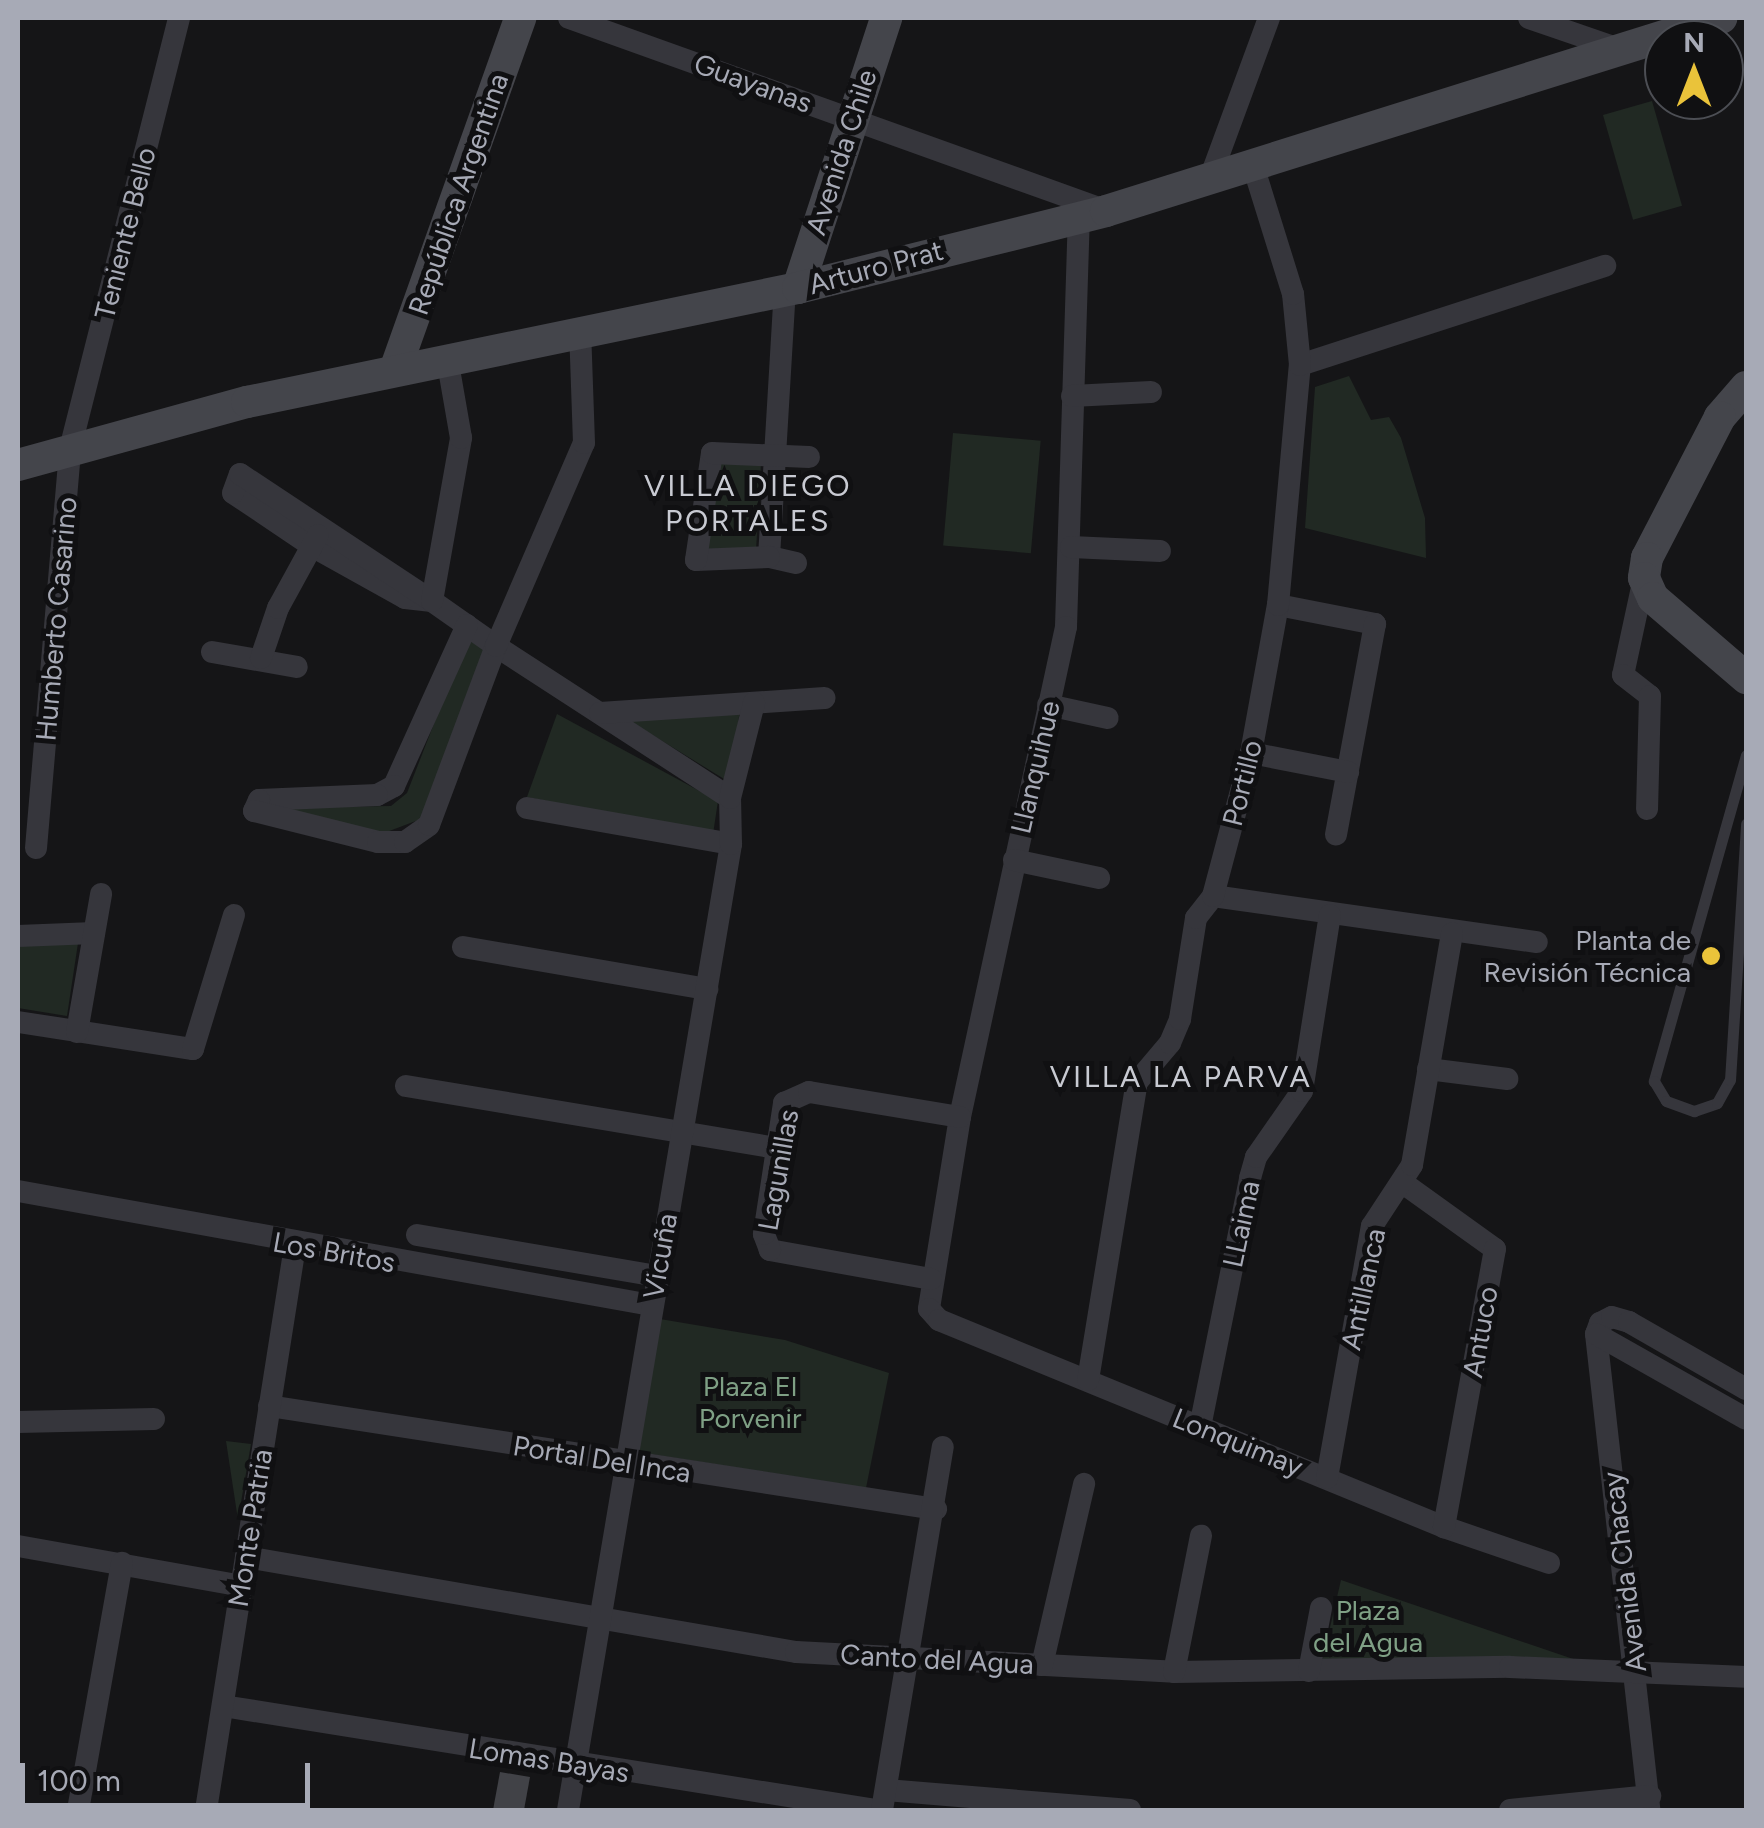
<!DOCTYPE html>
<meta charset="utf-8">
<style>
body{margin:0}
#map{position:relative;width:1764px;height:1828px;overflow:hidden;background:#151517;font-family:Figtree,sans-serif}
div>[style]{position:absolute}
.green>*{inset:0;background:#212923;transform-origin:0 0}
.building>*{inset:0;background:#414247}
.lane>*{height:11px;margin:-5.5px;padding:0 5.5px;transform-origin:5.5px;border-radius:5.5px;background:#36363c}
.street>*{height:22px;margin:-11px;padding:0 11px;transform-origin:11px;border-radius:11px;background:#36363c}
.secondary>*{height:32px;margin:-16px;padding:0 16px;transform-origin:16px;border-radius:16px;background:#44454b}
.dots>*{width:28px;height:28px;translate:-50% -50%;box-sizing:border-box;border:5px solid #101012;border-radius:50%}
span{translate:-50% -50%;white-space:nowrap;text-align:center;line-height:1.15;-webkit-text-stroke:10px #101012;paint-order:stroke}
.street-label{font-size:28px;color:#a7aab6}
.poi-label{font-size:28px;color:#a7aab6}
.right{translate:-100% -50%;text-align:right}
.park-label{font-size:28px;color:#7fa085}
.neighbourhood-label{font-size:30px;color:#c8cad2;letter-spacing:2.5px}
.frame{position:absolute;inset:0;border:20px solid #a7aab6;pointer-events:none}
.north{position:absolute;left:1644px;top:20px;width:100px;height:100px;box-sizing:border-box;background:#101012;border:2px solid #4c4e54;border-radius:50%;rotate:0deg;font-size:28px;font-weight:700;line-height:40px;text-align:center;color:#a7aab6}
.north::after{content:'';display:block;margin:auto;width:35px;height:45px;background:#eac33a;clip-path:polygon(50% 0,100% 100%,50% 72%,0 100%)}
.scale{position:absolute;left:20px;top:1763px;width:290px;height:45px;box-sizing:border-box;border:5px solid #a7aab6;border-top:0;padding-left:12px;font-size:30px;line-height:35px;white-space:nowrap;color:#a7aab6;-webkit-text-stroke:8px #101012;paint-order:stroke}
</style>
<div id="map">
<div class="green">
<div style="left:1652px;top:101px;width:109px;height:51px;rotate:74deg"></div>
<div style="clip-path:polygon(1349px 376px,1371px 420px,1389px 417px,1401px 438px,1425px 518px,1426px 558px,1305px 528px,1315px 387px)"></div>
<div style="left:953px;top:433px;width:88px;height:113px;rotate:5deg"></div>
<div style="clip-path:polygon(718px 461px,761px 463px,756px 551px,702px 553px)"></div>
<div style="clip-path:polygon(467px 639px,488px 648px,421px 819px,384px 833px,274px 808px,391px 806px,407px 793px)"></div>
<div style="clip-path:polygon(740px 710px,729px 782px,628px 720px)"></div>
<div style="clip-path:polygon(557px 714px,718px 801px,713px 834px,527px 797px)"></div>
<div style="clip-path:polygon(78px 943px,67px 1016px,18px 1008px,18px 945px)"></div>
<div style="clip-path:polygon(660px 1319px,785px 1340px,889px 1373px,866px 1488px,638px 1452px)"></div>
<div style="clip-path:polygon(226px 1441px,251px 1444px,238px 1520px)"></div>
<div style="clip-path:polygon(1341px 1580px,1582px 1662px,1322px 1662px)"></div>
</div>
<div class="building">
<div style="clip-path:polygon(500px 1772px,530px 1777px,524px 1810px,493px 1810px)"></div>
</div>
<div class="lane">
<div style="left:1746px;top:755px;width:339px;rotate:105.8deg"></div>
<div style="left:1654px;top:1081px;width:23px;rotate:59deg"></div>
<div style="left:1666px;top:1101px;width:30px;rotate:20deg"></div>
<div style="left:1694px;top:1111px;width:24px;rotate:-19deg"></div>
<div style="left:1717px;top:1103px;width:26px;rotate:-61deg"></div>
<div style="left:1730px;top:1080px;width:257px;rotate:-86.4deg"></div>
</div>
<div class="street">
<div style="left:569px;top:18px;width:566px;rotate:19.72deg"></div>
<div style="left:1529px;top:18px;width:95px;rotate:19deg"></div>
<div style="left:1209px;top:181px;width:174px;rotate:-69.8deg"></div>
<div style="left:1079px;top:213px;width:414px;rotate:91.8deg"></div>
<div style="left:1066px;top:627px;width:501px;rotate:102.21deg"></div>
<div style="left:960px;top:1117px;width:194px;rotate:99.2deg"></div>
<div style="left:929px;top:1309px;width:15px;rotate:48deg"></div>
<div style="left:939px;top:1320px;width:546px;rotate:22.29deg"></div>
<div style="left:1444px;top:1527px;width:111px;rotate:18.9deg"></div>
<div style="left:1300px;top:365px;width:321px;rotate:-18deg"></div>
<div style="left:1072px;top:396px;width:79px;rotate:-2.9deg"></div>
<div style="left:1071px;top:547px;width:89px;rotate:2.6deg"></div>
<div style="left:769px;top:557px;width:266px;rotate:-86.6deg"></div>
<div style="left:796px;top:563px;width:28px;rotate:-167deg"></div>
<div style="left:769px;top:557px;width:73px;rotate:177.6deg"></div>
<div style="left:696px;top:560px;width:108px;rotate:-81.5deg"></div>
<div style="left:712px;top:453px;width:97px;rotate:2.4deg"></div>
<div style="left:1644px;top:578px;width:99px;rotate:102.2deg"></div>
<div style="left:1623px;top:675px;width:34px;rotate:38deg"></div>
<div style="left:1650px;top:696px;width:113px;rotate:91.5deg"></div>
<div style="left:432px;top:601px;width:27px;rotate:-174deg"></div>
<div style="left:405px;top:598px;width:107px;rotate:-150.8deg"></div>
<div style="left:312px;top:546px;width:95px;rotate:-146.1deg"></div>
<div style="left:233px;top:493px;width:20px;rotate:-70deg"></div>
<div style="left:240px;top:474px;width:230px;rotate:33.5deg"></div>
<div style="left:432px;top:601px;width:78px;rotate:35.1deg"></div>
<div style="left:496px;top:646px;width:279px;rotate:33deg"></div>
<div style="left:432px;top:601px;width:166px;rotate:-79.9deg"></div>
<div style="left:461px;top:438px;width:81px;rotate:-99.9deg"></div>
<div style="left:1278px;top:605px;width:99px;rotate:11.1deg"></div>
<div style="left:1375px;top:624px;width:214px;rotate:100.5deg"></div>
<div style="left:467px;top:625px;width:177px;rotate:114.4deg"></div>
<div style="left:394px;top:786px;width:19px;rotate:152deg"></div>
<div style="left:377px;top:795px;width:118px;rotate:177.6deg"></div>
<div style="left:259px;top:800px;width:12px;rotate:114deg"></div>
<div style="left:254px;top:811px;width:128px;rotate:14deg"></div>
<div style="left:378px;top:842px;width:27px"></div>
<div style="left:405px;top:842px;width:29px;rotate:-35deg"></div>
<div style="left:429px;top:825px;width:191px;rotate:-69.5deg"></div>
<div style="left:496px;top:646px;width:221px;rotate:-66.6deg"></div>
<div style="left:584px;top:443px;width:113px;rotate:-92deg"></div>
<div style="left:212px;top:652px;width:86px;rotate:10deg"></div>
<div style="left:261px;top:658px;width:53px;rotate:-71.2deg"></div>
<div style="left:278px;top:608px;width:83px;rotate:-61.3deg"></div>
<div style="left:1048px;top:705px;width:61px;rotate:12.2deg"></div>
<div style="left:600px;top:713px;width:225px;rotate:-3.8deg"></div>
<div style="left:1251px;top:753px;width:99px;rotate:11.1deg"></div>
<div style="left:527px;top:808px;width:207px;rotate:10deg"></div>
<div style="left:36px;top:848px;width:400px;rotate:-85.1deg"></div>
<div style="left:70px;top:449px;width:445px;rotate:-75.8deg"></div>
<div style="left:1014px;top:860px;width:87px;rotate:12deg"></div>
<div style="left:1213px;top:896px;width:327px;rotate:8.1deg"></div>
<div style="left:18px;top:936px;width:76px;rotate:-2.3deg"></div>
<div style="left:463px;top:947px;width:248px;rotate:9.8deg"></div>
<div style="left:18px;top:1022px;width:177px;rotate:8.8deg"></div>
<div style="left:193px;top:1049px;width:140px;rotate:-73deg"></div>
<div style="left:77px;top:1032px;width:140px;rotate:-80.1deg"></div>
<div style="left:1428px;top:1069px;width:80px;rotate:7.2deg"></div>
<div style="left:406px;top:1086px;width:376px;rotate:9.5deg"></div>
<div style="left:1403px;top:1183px;width:113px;rotate:35.7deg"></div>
<div style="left:1495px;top:1249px;width:283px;rotate:100.4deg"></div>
<div style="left:18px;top:1191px;width:643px;rotate:10.21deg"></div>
<div style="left:417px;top:1235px;width:242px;rotate:9.7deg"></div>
<div style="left:931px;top:1279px;width:164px;rotate:-169.8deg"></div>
<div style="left:770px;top:1250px;width:17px;rotate:-111deg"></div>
<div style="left:764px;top:1234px;width:133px;rotate:-81.3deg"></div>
<div style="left:784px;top:1103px;width:27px;rotate:-24deg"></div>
<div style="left:809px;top:1092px;width:153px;rotate:9.4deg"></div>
<div style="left:1596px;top:1334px;width:479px;rotate:83.6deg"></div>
<div style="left:1596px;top:1334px;width:12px;rotate:-70deg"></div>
<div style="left:1600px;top:1323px;width:13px;rotate:-27deg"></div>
<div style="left:1612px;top:1317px;width:18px;rotate:16deg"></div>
<div style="left:1629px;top:1322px;width:135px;rotate:29.8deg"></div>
<div style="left:1596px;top:1334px;width:172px;rotate:29.5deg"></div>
<div style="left:1088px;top:1380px;width:302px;rotate:-80.7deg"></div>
<div style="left:1137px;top:1082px;width:51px;rotate:-49.8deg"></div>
<div style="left:1170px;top:1043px;width:26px;rotate:-67deg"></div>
<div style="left:1180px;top:1019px;width:102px;rotate:-81deg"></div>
<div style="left:1196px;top:918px;width:28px;rotate:-52deg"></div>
<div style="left:1213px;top:896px;width:148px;rotate:-75.1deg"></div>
<div style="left:1251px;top:753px;width:150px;rotate:-79.7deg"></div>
<div style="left:1278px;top:605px;width:241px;rotate:-84.8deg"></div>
<div style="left:1300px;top:365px;width:71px;rotate:-95.6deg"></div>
<div style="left:1293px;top:294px;width:131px;rotate:-107.3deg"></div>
<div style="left:269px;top:1406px;width:675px;rotate:8.78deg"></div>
<div style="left:18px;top:1422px;width:136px;rotate:-1.3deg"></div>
<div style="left:1200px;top:1427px;width:254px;rotate:-78.6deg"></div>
<div style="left:1250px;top:1178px;width:22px;rotate:-74deg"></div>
<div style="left:1256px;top:1157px;width:80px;rotate:-55.1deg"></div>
<div style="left:1302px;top:1091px;width:178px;rotate:-81deg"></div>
<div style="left:1327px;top:1478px;width:256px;rotate:-79.9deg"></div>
<div style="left:1372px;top:1226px;width:73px;rotate:-56.7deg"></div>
<div style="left:1412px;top:1165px;width:235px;rotate:-80.2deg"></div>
<div style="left:18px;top:1546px;width:228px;rotate:10.1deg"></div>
<div style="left:246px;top:1557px;width:558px;rotate:9.8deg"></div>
<div style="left:796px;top:1652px;width:379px;rotate:3deg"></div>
<div style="left:1174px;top:1672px;width:336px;rotate:-0.9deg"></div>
<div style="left:1510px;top:1667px;width:236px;rotate:2.4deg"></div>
<div style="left:1042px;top:1665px;width:186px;rotate:-76.9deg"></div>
<div style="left:1309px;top:1671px;width:64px;rotate:-79.2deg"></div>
<div style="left:1174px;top:1672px;width:139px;rotate:-78.8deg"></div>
<div style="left:223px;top:1706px;width:660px;rotate:9.06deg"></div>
<div style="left:886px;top:1790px;width:245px;rotate:4.7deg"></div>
<div style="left:78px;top:1810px;width:251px;rotate:-79.9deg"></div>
<div style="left:206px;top:1810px;width:571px;rotate:-81.03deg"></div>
<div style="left:568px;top:1810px;width:980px;rotate:-80.42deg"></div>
<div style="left:731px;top:844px;width:46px;rotate:-91.2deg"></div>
<div style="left:730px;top:798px;width:98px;rotate:-75.8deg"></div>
<div style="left:882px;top:1810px;width:368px;rotate:-80.5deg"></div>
<div style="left:1510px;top:1810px;width:141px;rotate:-5.7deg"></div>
</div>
<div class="secondary">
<div style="left:798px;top:288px;width:284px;rotate:-71.9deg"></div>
<div style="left:395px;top:370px;width:374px;rotate:-70.4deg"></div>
<div style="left:1746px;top:387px;width:40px;rotate:131deg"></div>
<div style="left:1720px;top:417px;width:159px;rotate:117.4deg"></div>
<div style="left:1647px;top:558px;width:20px;rotate:99deg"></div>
<div style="left:1644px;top:578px;width:22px;rotate:66deg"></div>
<div style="left:1653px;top:598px;width:123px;rotate:40.7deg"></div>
<div style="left:18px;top:465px;width:238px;rotate:-15.4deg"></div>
<div style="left:247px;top:402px;width:563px;rotate:-11.69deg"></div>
<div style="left:798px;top:288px;width:317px;rotate:-14deg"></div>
<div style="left:1106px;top:211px;width:645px;rotate:-17.42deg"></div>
</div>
<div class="dots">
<div style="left:1711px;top:956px;background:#eac33a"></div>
</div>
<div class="street-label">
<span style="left:753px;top:83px;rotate:20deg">Guayanas</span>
<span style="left:841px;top:152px;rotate:-72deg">Avenida Chile</span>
<span style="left:458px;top:194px;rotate:-71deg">República Argentina</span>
<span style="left:125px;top:233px;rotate:-76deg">Teniente Bello</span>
<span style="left:876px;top:267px;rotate:-15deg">Arturo Prat</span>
<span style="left:56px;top:619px;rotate:-85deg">Humberto Casarino</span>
<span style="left:1035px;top:767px;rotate:-77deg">Llanquihue</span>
<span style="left:1242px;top:783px;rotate:-76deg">Portillo</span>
<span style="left:778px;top:1170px;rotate:-80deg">Lagunillas</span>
<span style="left:1241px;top:1224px;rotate:-78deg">LLaima</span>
<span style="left:334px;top:1252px;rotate:10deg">Los Britos</span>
<span style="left:660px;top:1256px;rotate:-80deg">Vicuña</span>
<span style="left:1363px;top:1289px;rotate:-78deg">Antillanca</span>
<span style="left:1480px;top:1332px;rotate:-80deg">Antuco</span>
<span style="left:1238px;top:1442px;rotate:22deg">Lonquimay</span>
<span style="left:602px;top:1459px;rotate:9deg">Portal Del Inca</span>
<span style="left:250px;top:1528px;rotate:-81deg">Monte Patria</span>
<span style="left:1624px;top:1572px;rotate:-97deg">Avenida Chacay</span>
<span style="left:937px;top:1659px;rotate:3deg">Canto del Agua</span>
<span style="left:549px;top:1760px;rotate:9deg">Lomas Bayas</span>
</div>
<div class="poi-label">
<span class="right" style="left:1691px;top:956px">Planta de<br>Revisión Técnica</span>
</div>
<div class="park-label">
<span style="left:750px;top:1402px">Plaza El<br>Porvenir</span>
<span style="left:1368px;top:1626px">Plaza<br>del Agua</span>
</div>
<div class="neighbourhood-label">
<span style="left:748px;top:503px">VILLA DIEGO<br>PORTALES</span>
<span style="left:1181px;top:1077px">VILLA LA PARVA</span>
</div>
<div class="frame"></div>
<div class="north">N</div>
<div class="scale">100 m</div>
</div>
